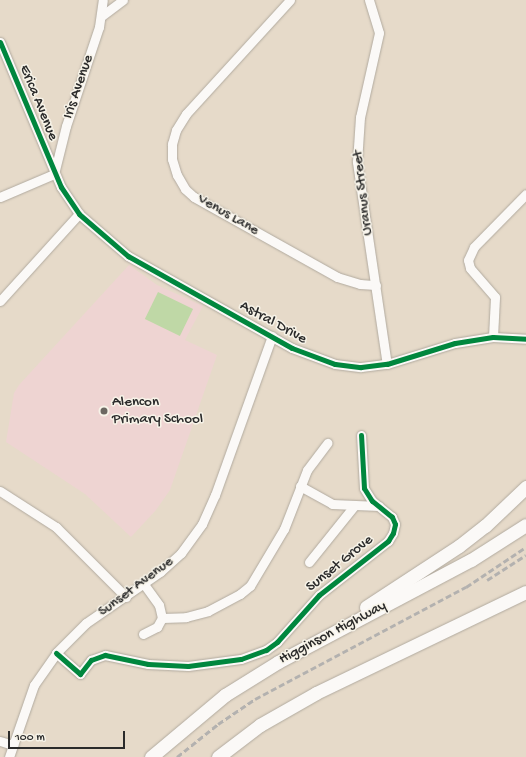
<!DOCTYPE html>
<style>
body{margin:0}
#map{position:relative;width:526px;height:757px;overflow:hidden;background:#e6dac9;font-family:"Gochi Hand",sans-serif}
div>[style]{position:absolute}
.built>*{inset:0;background:#eed4d2}
.green>*{inset:0;background:#bfd8a6;transform-origin:0 0}
.roads{filter:drop-shadow(0 0 1px #b1aa9f) drop-shadow(0 0 1px #b1aa9f)}
.minor>*{height:9px;margin:-4.5px;padding:0 4.5px;transform-origin:4.5px;border-radius:4.5px;background:#fbf9f7}
.highway>*{height:13px;margin:-6.5px;padding:0 6.5px;transform-origin:6.5px;border-radius:6.5px;background:#fbf9f7}
.rail>*{height:2.5px;margin-top:-1.25px;transform-origin:0;background:repeating-linear-gradient(90deg,#b3b1af 0 6px,transparent 0 9px)}
.cycleway>*{height:5px;margin:-2.5px;padding:0 2.5px;transform-origin:2.5px;border-radius:2.5px;background:#00873e}
.dots>*{width:11px;height:11px;translate:-50% -50%;box-sizing:border-box;border:2px solid #f7f3e8;border-radius:50%}
span{translate:-50% -50%;white-space:nowrap;text-align:center;line-height:1.15;-webkit-text-stroke:3px #f7f3e8;paint-order:stroke}
.street-label{font-size:15px;color:#2b2b2b}
.poi-label{font-size:15px;color:#2b2b2b}
.left{translate:0 -50%;text-align:left}
.scale{position:absolute;left:8px;top:731px;width:117px;height:18px;box-sizing:border-box;border:2px solid #2b2b2b;border-top:0;padding-left:5px;font-size:12px;line-height:14px;white-space:nowrap;color:#2b2b2b;-webkit-text-stroke:3px #f7f3e8;paint-order:stroke}
</style>
<div id="map">
<div class="built">
<div style="clip-path:polygon(129px 265px,157px 285px,203px 306px,185px 340px,217px 355px,170px 490px,156px 510px,131px 537px,85px 494px,6px 442px,14px 393px,19px 385px)"></div>
</div>
<div class="green">
<div style="left:158px;top:292px;width:39px;height:30px;rotate:26deg"></div>
</div>
<div class="roads">
<div class="minor">
<div style="left:290px;top:0;width:154px;rotate:132.4deg"></div>
<div style="left:186px;top:114px;width:19px;rotate:122deg"></div>
<div style="left:176px;top:130px;width:15px;rotate:106deg"></div>
<div style="left:172px;top:144px;width:15px;rotate:90deg"></div>
<div style="left:172px;top:159px;width:17px;rotate:73deg"></div>
<div style="left:177px;top:175px;width:16px;rotate:60deg"></div>
<div style="left:185px;top:189px;width:12px;rotate:42deg"></div>
<div style="left:194px;top:197px;width:164px;rotate:29.2deg"></div>
<div style="left:337px;top:277px;width:24px;rotate:17deg"></div>
<div style="left:360px;top:284px;width:16px;rotate:4deg"></div>
<div style="left:369px;top:0;width:34px;rotate:73deg"></div>
<div style="left:379px;top:33px;width:86px;rotate:102.7deg"></div>
<div style="left:360px;top:117px;width:45px;rotate:93.8deg"></div>
<div style="left:357px;top:162px;width:204px;rotate:81.6deg"></div>
<div style="left:103px;top:15px;width:25px;rotate:-37deg"></div>
<div style="left:0;top:42px;width:157px;rotate:67.2deg"></div>
<div style="left:61px;top:187px;width:32px;rotate:56deg"></div>
<div style="left:79px;top:214px;width:65px;rotate:40.6deg"></div>
<div style="left:128px;top:256px;width:188px;rotate:29.3deg"></div>
<div style="left:292px;top:348px;width:46px;rotate:20.4deg"></div>
<div style="left:335px;top:364px;width:26px;rotate:7deg"></div>
<div style="left:361px;top:367px;width:26px;rotate:-7deg"></div>
<div style="left:387px;top:364px;width:71px;rotate:-17.2deg"></div>
<div style="left:455px;top:343px;width:38px;rotate:-9deg"></div>
<div style="left:493px;top:337px;width:33px;rotate:3deg"></div>
<div style="left:54px;top:174px;width:49px;rotate:-76deg"></div>
<div style="left:66px;top:126px;width:104px;rotate:-71.6deg"></div>
<div style="left:99px;top:27px;width:27px;rotate:-82deg"></div>
<div style="left:0;top:197px;width:59px;rotate:-23.1deg"></div>
<div style="left:0;top:301px;width:118px;rotate:-47.8deg"></div>
<div style="left:493px;top:337px;width:40px;rotate:-87.1deg"></div>
<div style="left:495px;top:297px;width:38px;rotate:-131deg"></div>
<div style="left:470px;top:268px;width:8px;rotate:-104deg"></div>
<div style="left:468px;top:260px;width:14px;rotate:-65deg"></div>
<div style="left:474px;top:247px;width:74px;rotate:-45.5deg"></div>
<div style="left:300px;top:486px;width:37px;rotate:29deg"></div>
<div style="left:332px;top:504px;width:47px;rotate:2.4deg"></div>
<div style="left:0;top:491px;width:67px;rotate:32.7deg"></div>
<div style="left:56px;top:527px;width:99px;rotate:45deg"></div>
<div style="left:309px;top:562px;width:72px;rotate:-51.2deg"></div>
<div style="left:162px;top:618px;width:24px;rotate:-2deg"></div>
<div style="left:186px;top:617px;width:23px;rotate:-15deg"></div>
<div style="left:208px;top:611px;width:36px;rotate:-28deg"></div>
<div style="left:240px;top:594px;width:13px;rotate:-39deg"></div>
<div style="left:250px;top:586px;width:66px;rotate:-59.2deg"></div>
<div style="left:284px;top:529px;width:63px;rotate:-68.7deg"></div>
<div style="left:307px;top:470px;width:34px;rotate:-53deg"></div>
<div style="left:143px;top:634px;width:16px;rotate:-27deg"></div>
<div style="left:157px;top:627px;width:10px;rotate:-61deg"></div>
<div style="left:162px;top:618px;width:13px;rotate:-103deg"></div>
<div style="left:159px;top:605px;width:26px;rotate:-126deg"></div>
<div style="left:56px;top:653px;width:32px;rotate:41deg"></div>
<div style="left:80px;top:674px;width:18px;rotate:-52deg"></div>
<div style="left:91px;top:660px;width:15px;rotate:-20deg"></div>
<div style="left:105px;top:655px;width:44px;rotate:11.8deg"></div>
<div style="left:148px;top:664px;width:40px;rotate:2.9deg"></div>
<div style="left:188px;top:666px;width:53px;rotate:-7.5deg"></div>
<div style="left:241px;top:659px;width:27px;rotate:-20deg"></div>
<div style="left:266px;top:650px;width:14px;rotate:-36deg"></div>
<div style="left:277px;top:642px;width:63px;rotate:-48.2deg"></div>
<div style="left:319px;top:595px;width:88px;rotate:-38deg"></div>
<div style="left:388px;top:541px;width:9px;rotate:-58deg"></div>
<div style="left:393px;top:533px;width:9px;rotate:-77deg"></div>
<div style="left:395px;top:524px;width:8px;rotate:-113deg"></div>
<div style="left:392px;top:517px;width:26px;rotate:-141deg"></div>
<div style="left:372px;top:501px;width:15px;rotate:-122deg"></div>
<div style="left:364px;top:488px;width:53px;rotate:-93.2deg"></div>
<div style="left:0;top:741px;width:14px;rotate:17deg"></div>
<div style="left:9px;top:757px;width:76px;rotate:-70.9deg"></div>
<div style="left:34px;top:685px;width:39px;rotate:-55deg"></div>
<div style="left:56px;top:653px;width:42px;rotate:-45deg"></div>
<div style="left:86px;top:623px;width:90px;rotate:-34.6deg"></div>
<div style="left:160px;top:572px;width:28px;rotate:-42deg"></div>
<div style="left:181px;top:553px;width:36px;rotate:-54deg"></div>
<div style="left:202px;top:524px;width:32px;rotate:-66deg"></div>
<div style="left:215px;top:495px;width:169px;rotate:-70.3deg"></div>
</div>
<div class="highway">
<div style="left:366px;top:607px;width:111px;rotate:-33.3deg"></div>
<div style="left:459px;top:546px;width:33px;rotate:-38deg"></div>
<div style="left:485px;top:526px;width:57px;rotate:-43.6deg"></div>
<div style="left:151px;top:757px;width:97px;rotate:-40deg"></div>
<div style="left:225px;top:695px;width:62px;rotate:-31.9deg"></div>
<div style="left:278px;top:662px;width:218px;rotate:-27.9deg"></div>
<div style="left:471px;top:560px;width:65px;rotate:-32.5deg"></div>
<div style="left:218px;top:757px;width:53px;rotate:-37.3deg"></div>
<div style="left:260px;top:725px;width:64px;rotate:-29.7deg"></div>
<div style="left:316px;top:693px;width:233px;rotate:-25.7deg"></div>
</div>
</div>
<div class="rail">
<div style="left:487px;top:580px;width:46px;rotate:-32.7deg"></div>
<div style="left:177px;top:757px;width:53px;rotate:-38.8deg"></div>
<div style="left:218px;top:724px;width:45px;rotate:-34deg"></div>
<div style="left:255px;top:699px;width:239px;rotate:-28deg"></div>
<div style="left:466px;top:587px;width:72px;rotate:-33.7deg"></div>
</div>
<div class="cycleway">
<div style="left:0;top:42px;width:157px;rotate:67.2deg"></div>
<div style="left:61px;top:187px;width:32px;rotate:56deg"></div>
<div style="left:79px;top:214px;width:65px;rotate:40.6deg"></div>
<div style="left:128px;top:256px;width:188px;rotate:29.3deg"></div>
<div style="left:292px;top:348px;width:46px;rotate:20.4deg"></div>
<div style="left:335px;top:364px;width:26px;rotate:7deg"></div>
<div style="left:361px;top:367px;width:26px;rotate:-7deg"></div>
<div style="left:387px;top:364px;width:71px;rotate:-17.2deg"></div>
<div style="left:455px;top:343px;width:38px;rotate:-9deg"></div>
<div style="left:493px;top:337px;width:33px;rotate:3deg"></div>
<div style="left:56px;top:653px;width:32px;rotate:41deg"></div>
<div style="left:80px;top:674px;width:18px;rotate:-52deg"></div>
<div style="left:91px;top:660px;width:15px;rotate:-20deg"></div>
<div style="left:105px;top:655px;width:44px;rotate:11.8deg"></div>
<div style="left:148px;top:664px;width:40px;rotate:2.9deg"></div>
<div style="left:188px;top:666px;width:53px;rotate:-7.5deg"></div>
<div style="left:241px;top:659px;width:27px;rotate:-20deg"></div>
<div style="left:266px;top:650px;width:14px;rotate:-36deg"></div>
<div style="left:277px;top:642px;width:63px;rotate:-48.2deg"></div>
<div style="left:319px;top:595px;width:88px;rotate:-38deg"></div>
<div style="left:388px;top:541px;width:9px;rotate:-58deg"></div>
<div style="left:393px;top:533px;width:9px;rotate:-77deg"></div>
<div style="left:395px;top:524px;width:8px;rotate:-113deg"></div>
<div style="left:392px;top:517px;width:26px;rotate:-141deg"></div>
<div style="left:372px;top:501px;width:15px;rotate:-122deg"></div>
<div style="left:364px;top:488px;width:53px;rotate:-93.2deg"></div>
</div>
<div class="dots">
<div style="left:104px;top:411px;background:#6c6862"></div>
</div>
<div class="street-label">
<span style="left:79px;top:87px;rotate:-71deg">Iris Avenue</span>
<span style="left:38px;top:103px;rotate:68deg">Erica Avenue</span>
<span style="left:363px;top:193px;rotate:-97deg">Uranus Street</span>
<span style="left:228px;top:215px;rotate:30deg">Venus Lane</span>
<span style="left:273px;top:323px;rotate:29deg">Astral Drive</span>
<span style="left:340px;top:564px;rotate:-39deg">Sunset Grove</span>
<span style="left:136px;top:587px;rotate:-37deg">Sunset Avenue</span>
<span style="left:333px;top:633px;rotate:-28deg">Higginson Highway</span>
</div>
<div class="poi-label">
<span class="left" style="left:112px;top:411px">Alencon<br>Primary School</span>
</div>
<div class="scale">100 m</div>
</div>
